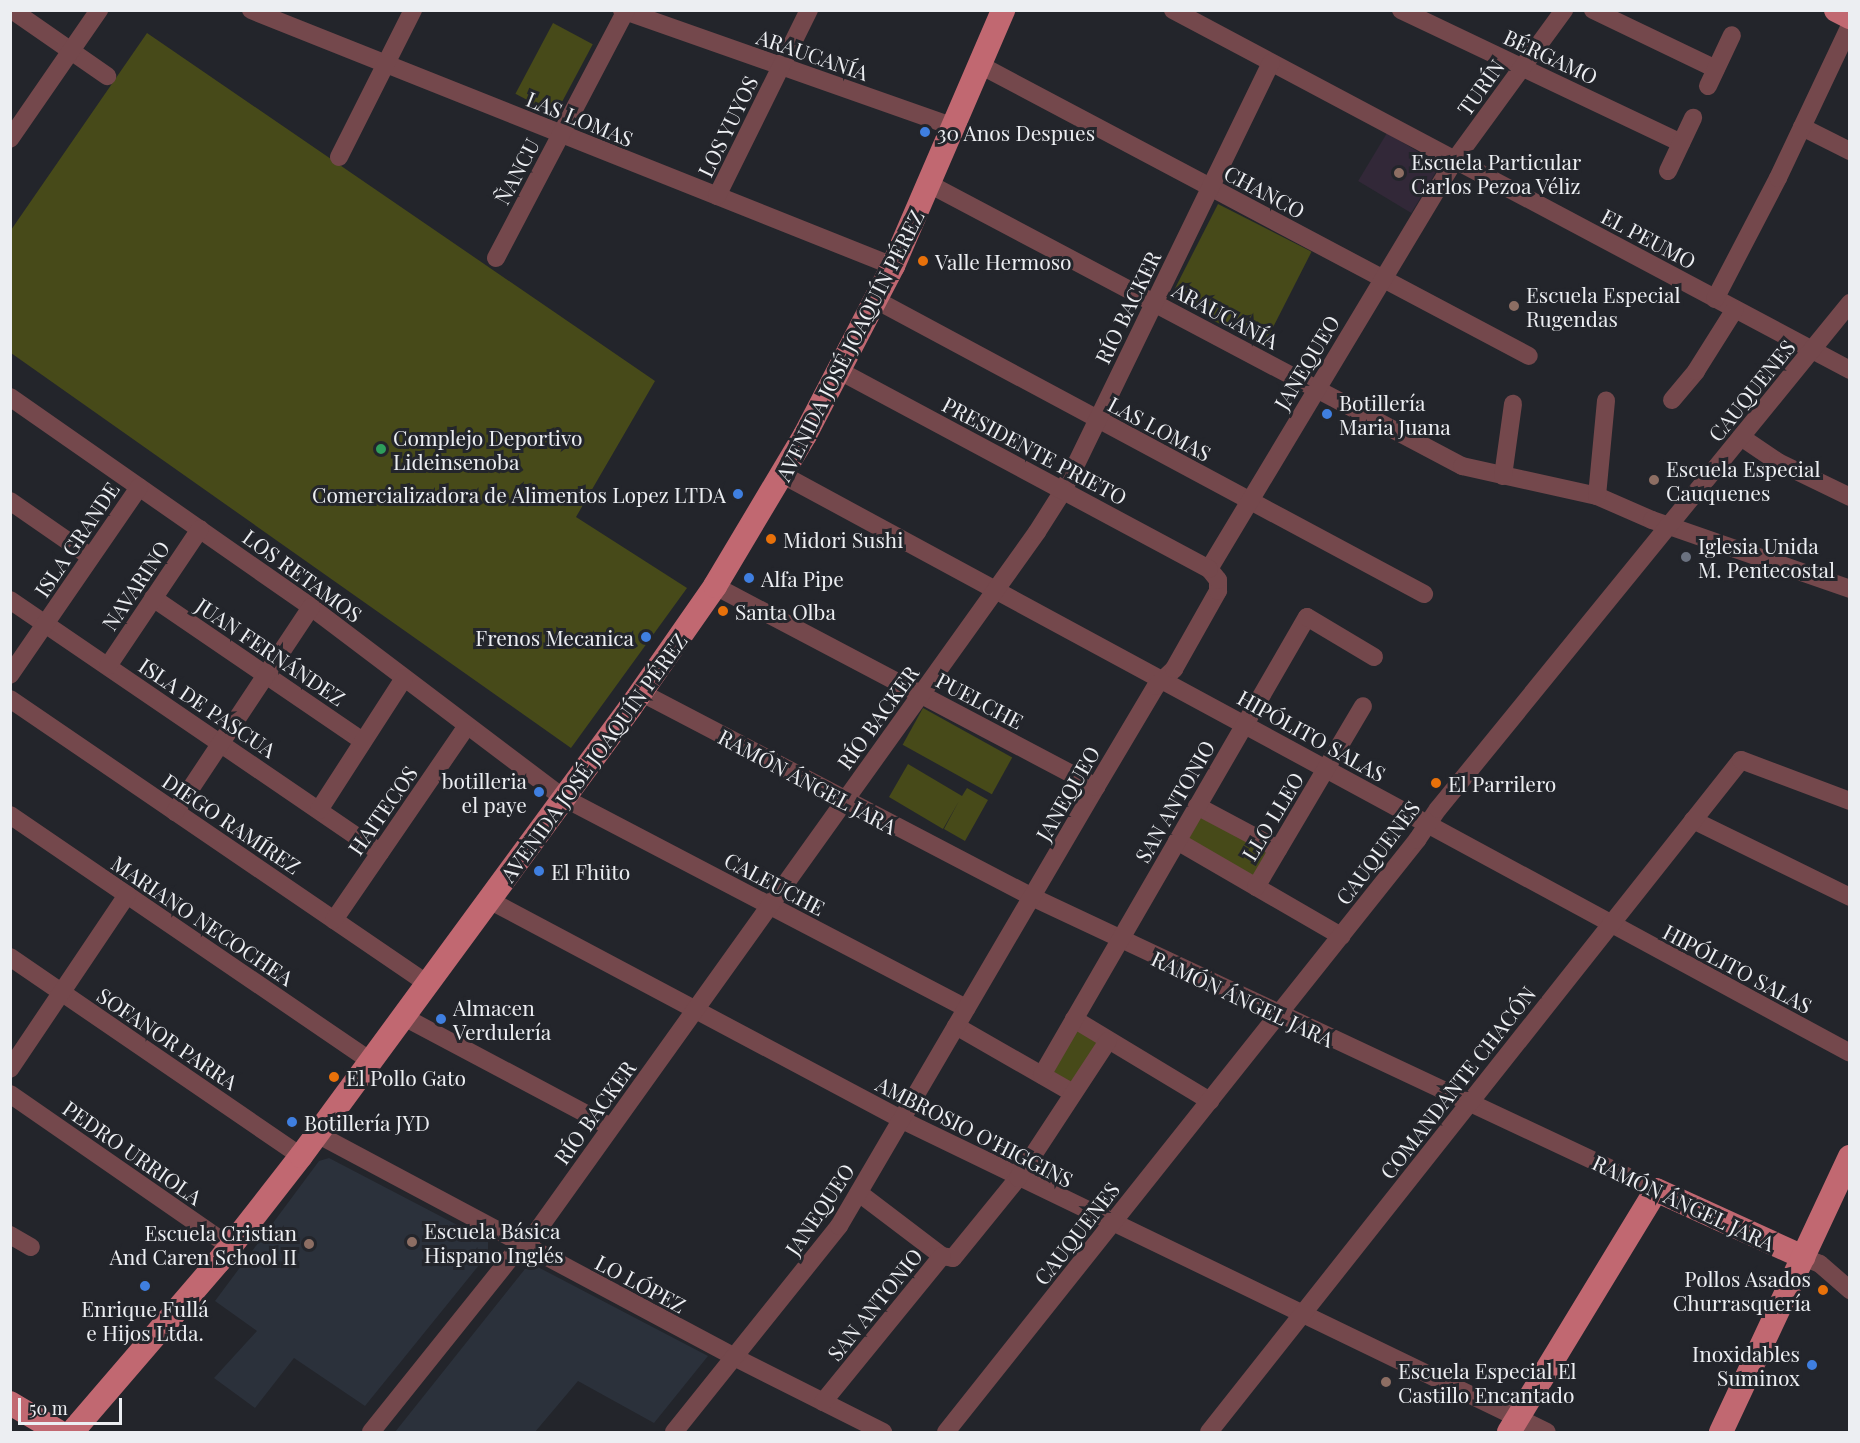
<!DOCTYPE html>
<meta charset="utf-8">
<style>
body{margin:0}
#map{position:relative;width:1860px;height:1443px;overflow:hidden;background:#23252b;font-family:"Playfair Display",serif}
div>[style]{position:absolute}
.built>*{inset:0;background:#2b313b}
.education>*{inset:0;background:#322838;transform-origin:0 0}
.green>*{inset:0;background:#474a19;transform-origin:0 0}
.minor>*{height:18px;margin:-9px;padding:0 9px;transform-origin:9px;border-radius:9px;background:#74484c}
.major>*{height:24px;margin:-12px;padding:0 12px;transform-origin:12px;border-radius:12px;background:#c16871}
.dots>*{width:16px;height:16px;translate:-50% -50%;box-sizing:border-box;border:3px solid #23252b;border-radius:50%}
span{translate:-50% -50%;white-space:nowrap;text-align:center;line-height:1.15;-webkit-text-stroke:6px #23252b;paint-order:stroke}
.street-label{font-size:21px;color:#eceef2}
.poi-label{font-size:21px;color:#eceef2}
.left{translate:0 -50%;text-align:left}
.right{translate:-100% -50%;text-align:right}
.frame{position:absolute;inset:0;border:12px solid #eceef2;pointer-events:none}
.scale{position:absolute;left:18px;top:1398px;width:104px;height:27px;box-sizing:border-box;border:3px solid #eceef2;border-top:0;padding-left:8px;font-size:18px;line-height:21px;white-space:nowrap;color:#eceef2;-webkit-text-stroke:4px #23252b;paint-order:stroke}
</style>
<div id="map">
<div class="built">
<div style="clip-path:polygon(329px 1158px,488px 1241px,488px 1254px,365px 1406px,294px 1358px,255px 1408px,214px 1378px,257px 1331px,215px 1301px,319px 1161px)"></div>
<div style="clip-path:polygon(534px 1265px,708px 1356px,654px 1423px,578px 1381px,535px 1432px,395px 1432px,525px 1269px)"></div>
</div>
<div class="education">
<div style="left:1387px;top:133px;width:62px;height:56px;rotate:31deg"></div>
</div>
<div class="green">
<div style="left:553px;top:23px;width:45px;height:80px;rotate:28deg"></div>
<div style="clip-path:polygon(147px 33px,655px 381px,576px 517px,687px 588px,571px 748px,11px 353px,11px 230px)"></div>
<div style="left:1218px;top:204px;width:105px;height:106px;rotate:27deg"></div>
<div style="left:923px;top:708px;width:102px;height:42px;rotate:29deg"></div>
<div style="clip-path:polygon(908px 764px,962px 796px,967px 788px,988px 800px,965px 841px,944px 829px,959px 801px,943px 829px,889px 797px)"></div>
<div style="left:1201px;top:815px;width:77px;height:29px;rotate:30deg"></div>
<div style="left:1074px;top:1028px;width:30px;height:53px;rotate:30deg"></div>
</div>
<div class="minor">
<div style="left:12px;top:10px;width:116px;rotate:34.8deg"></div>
<div style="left:251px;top:10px;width:691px;rotate:21.74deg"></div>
<div style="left:622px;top:10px;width:353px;rotate:19.4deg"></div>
<div style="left:1173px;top:10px;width:767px;rotate:28deg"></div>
<div style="left:1401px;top:10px;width:310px;rotate:25.4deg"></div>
<div style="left:1593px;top:10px;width:136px;rotate:25.6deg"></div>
<div style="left:980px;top:65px;width:621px;rotate:27.93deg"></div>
<div style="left:1708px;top:86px;width:56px;rotate:-64.8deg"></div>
<div style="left:1802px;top:127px;width:54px;rotate:26.6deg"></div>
<div style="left:10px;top:139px;width:157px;rotate:-55.4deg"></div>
<div style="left:339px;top:157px;width:165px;rotate:-63.3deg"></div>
<div style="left:1668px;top:171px;width:59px;rotate:-64.7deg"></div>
<div style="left:931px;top:185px;width:601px;rotate:27.89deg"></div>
<div style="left:1462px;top:466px;width:138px;rotate:12.5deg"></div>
<div style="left:1597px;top:496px;width:60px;rotate:23.6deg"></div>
<div style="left:1652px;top:520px;width:210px;rotate:19.2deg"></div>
<div style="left:717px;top:196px;width:208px;rotate:-63.7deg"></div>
<div style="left:496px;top:258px;width:280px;rotate:-62.3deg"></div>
<div style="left:1715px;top:299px;width:136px;rotate:-62.5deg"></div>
<div style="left:1778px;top:178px;width:168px;rotate:-64.7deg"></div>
<div style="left:876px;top:300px;width:622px;rotate:28.21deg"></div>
<div style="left:10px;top:397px;width:367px;rotate:34.9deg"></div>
<div style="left:311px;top:607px;width:317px;rotate:37.1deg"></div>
<div style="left:564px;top:798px;width:454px;rotate:27.6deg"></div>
<div style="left:1672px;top:400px;width:38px;rotate:-50deg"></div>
<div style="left:1696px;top:371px;width:73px;rotate:-57.8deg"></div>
<div style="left:1741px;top:437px;width:45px;rotate:34deg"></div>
<div style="left:1778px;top:462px;width:80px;rotate:25.9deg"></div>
<div style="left:783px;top:475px;width:1213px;rotate:28.44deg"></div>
<div style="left:1503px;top:476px;width:73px;rotate:-82.1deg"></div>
<div style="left:1597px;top:496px;width:96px;rotate:-84.6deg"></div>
<div style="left:10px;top:501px;width:98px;rotate:34.7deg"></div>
<div style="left:1209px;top:569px;width:476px;rotate:-59deg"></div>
<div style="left:1454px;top:161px;width:187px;rotate:-53.9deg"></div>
<div style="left:715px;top:586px;width:431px;rotate:27.8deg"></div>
<div style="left:153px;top:598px;width:254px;rotate:34.3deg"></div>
<div style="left:10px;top:600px;width:448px;rotate:34.3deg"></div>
<div style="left:108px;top:666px;width:165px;rotate:-56.1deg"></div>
<div style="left:10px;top:675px;width:228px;rotate:-55.5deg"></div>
<div style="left:642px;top:693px;width:440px;rotate:27.6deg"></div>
<div style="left:1032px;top:897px;width:689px;rotate:25.15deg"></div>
<div style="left:10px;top:699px;width:506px;rotate:34.29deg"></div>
<div style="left:1197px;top:806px;width:92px;rotate:28deg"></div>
<div style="left:319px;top:810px;width:157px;rotate:-57.2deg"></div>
<div style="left:175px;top:812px;width:246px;rotate:-56.4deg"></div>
<div style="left:10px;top:815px;width:437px;rotate:34.3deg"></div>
<div style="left:1693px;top:820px;width:175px;rotate:26.1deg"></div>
<div style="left:1177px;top:841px;width:190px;rotate:30.1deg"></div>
<div style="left:1256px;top:887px;width:210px;rotate:-59.4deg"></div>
<div style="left:489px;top:900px;width:468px;rotate:28deg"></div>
<div style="left:902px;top:1120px;width:716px;rotate:25.81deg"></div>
<div style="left:334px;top:920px;width:235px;rotate:-55.6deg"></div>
<div style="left:10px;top:957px;width:353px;rotate:34.4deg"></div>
<div style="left:404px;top:1017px;width:234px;rotate:28deg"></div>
<div style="left:1074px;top:1019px;width:159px;rotate:31.1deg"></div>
<div style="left:956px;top:1026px;width:135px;rotate:29.8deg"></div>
<div style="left:10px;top:1069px;width:210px;rotate:-56.1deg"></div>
<div style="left:1042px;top:1075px;width:529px;rotate:-59.95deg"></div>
<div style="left:1307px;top:617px;width:78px;rotate:30.8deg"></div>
<div style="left:10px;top:1094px;width:269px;rotate:34.7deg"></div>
<div style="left:317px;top:1134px;width:473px;rotate:28.1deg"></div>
<div style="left:734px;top:1357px;width:167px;rotate:26.7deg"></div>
<div style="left:859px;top:1193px;width:104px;rotate:37.2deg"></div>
<div style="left:942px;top:1256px;width:11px;rotate:10deg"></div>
<div style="left:953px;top:1258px;width:103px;rotate:-50.9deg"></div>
<div style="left:1018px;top:1178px;width:164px;rotate:-56.7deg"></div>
<div style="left:10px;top:1235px;width:24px;rotate:30deg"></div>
<div style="left:1803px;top:1257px;width:18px;rotate:22deg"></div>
<div style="left:1820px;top:1264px;width:40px;rotate:41deg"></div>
<div style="left:823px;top:1402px;width:188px;rotate:-50.8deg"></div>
<div style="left:371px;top:1432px;width:224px;rotate:-51.3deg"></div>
<div style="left:511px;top:1257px;width:28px;rotate:-42deg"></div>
<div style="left:532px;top:1238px;width:868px;rotate:-54.42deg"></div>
<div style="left:1037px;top:532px;width:49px;rotate:-57.6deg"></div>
<div style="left:1063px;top:491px;width:476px;rotate:-64.1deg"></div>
<div style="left:674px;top:1432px;width:264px;rotate:-51.3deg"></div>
<div style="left:839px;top:1226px;width:509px;rotate:-59.65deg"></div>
<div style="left:1096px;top:787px;width:117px;rotate:-59.3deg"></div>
<div style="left:1156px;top:686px;width:25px;rotate:-43deg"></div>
<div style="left:1174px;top:669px;width:90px;rotate:-60.6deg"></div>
<div style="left:1218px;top:591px;width:11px;rotate:-90deg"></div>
<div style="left:1218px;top:580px;width:14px;rotate:-129deg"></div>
<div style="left:1209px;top:569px;width:419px;rotate:-151.8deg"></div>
<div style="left:946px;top:1432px;width:757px;rotate:-51.49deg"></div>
<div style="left:1417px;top:840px;width:37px;rotate:-56deg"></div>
<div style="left:1438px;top:809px;width:653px;rotate:-50.85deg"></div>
<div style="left:1209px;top:1432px;width:857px;rotate:-51.63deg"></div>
<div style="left:1741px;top:760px;width:116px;rotate:20.6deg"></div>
</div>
<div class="major">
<div style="left:1836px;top:10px;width:16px;rotate:27deg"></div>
<div style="left:10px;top:1403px;width:57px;rotate:30.6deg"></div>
<div style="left:72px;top:1432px;width:225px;rotate:-49.3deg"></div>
<div style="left:219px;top:1261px;width:133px;rotate:-52deg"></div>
<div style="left:301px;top:1156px;width:556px;rotate:-53.71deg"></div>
<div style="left:630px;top:708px;width:149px;rotate:-55.1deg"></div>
<div style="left:715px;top:586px;width:176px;rotate:-59.2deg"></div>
<div style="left:805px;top:435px;width:191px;rotate:-62.5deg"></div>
<div style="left:893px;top:266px;width:279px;rotate:-66.7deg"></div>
<div style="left:1509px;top:1432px;width:283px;rotate:-58.7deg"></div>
<div style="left:1656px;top:1190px;width:162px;rotate:24.5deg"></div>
<div style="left:1721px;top:1432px;width:304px;rotate:-64.9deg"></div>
</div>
<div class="dots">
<div style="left:925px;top:132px;background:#3f7fe0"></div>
<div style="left:1399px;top:173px;background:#8d6e63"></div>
<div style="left:923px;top:261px;background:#e8710a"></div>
<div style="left:1514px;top:306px;background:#8d6e63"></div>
<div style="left:1327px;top:414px;background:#3f7fe0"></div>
<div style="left:381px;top:449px;background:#2e9e5b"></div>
<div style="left:1654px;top:480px;background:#8d6e63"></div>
<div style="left:738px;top:494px;background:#3f7fe0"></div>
<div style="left:771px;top:539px;background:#e8710a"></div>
<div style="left:1686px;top:557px;background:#6b7280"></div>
<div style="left:749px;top:578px;background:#3f7fe0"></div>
<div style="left:723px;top:611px;background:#e8710a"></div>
<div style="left:646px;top:637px;background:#3f7fe0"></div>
<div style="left:1436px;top:783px;background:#e8710a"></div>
<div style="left:539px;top:792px;background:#3f7fe0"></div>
<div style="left:539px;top:871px;background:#3f7fe0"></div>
<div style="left:441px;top:1019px;background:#3f7fe0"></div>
<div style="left:334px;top:1077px;background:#e8710a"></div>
<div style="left:292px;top:1122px;background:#3f7fe0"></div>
<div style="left:412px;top:1242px;background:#8d6e63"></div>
<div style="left:309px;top:1244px;background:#8d6e63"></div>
<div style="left:145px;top:1286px;background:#3f7fe0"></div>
<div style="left:1823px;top:1290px;background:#e8710a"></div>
<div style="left:1812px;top:1365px;background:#3f7fe0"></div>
<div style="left:1386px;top:1382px;background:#8d6e63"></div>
</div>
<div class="street-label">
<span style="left:813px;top:54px;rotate:19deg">ARAUCANÍA</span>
<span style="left:1551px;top:56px;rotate:25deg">BÉRGAMO</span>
<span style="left:1480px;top:87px;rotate:-54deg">TURÍN</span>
<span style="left:580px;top:118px;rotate:22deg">LAS LOMAS</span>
<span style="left:727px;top:126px;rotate:-64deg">LOS YUYOS</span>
<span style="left:516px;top:171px;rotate:-62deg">ÑANCU</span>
<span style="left:1265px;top:191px;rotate:28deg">CHANCO</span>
<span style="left:1649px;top:238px;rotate:28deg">EL PEUMO</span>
<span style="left:1127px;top:307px;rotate:-64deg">RÍO BACKER</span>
<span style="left:1226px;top:315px;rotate:28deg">ARAUCANÍA</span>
<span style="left:849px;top:345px;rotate:-63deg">AVENIDA JOSÉ JOAQUÍN PÉREZ</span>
<span style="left:1306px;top:362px;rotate:-59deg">JANEQUEO</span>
<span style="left:1751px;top:390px;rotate:-51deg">CAUQUENES</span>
<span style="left:1160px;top:428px;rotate:28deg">LAS LOMAS</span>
<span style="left:1035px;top:450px;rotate:28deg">PRESIDENTE PRIETO</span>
<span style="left:76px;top:539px;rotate:-56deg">ISLA GRANDE</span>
<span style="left:303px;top:575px;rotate:36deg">LOS RETAMOS</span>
<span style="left:135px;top:585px;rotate:-56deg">NAVARINO</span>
<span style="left:271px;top:651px;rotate:34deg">JUAN FERNÁNDEZ</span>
<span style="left:980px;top:700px;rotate:28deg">PUELCHE</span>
<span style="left:208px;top:707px;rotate:34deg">ISLA DE PASCUA</span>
<span style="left:877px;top:717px;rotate:-54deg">RÍO BACKER</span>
<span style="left:1312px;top:735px;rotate:29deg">HIPÓLITO SALAS</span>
<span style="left:593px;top:757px;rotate:-54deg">AVENIDA JOSÉ JOAQUÍN PÉREZ</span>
<span style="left:808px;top:781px;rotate:28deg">RAMÓN ÁNGEL JARA</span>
<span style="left:1067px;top:793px;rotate:-60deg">JANEQUEO</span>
<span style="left:1174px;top:801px;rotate:-60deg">SAN ANTONIO</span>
<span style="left:382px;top:810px;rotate:-55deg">HAITECOS</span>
<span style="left:1272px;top:816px;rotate:-59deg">LLO LLEO</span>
<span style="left:232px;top:823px;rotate:34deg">DIEGO RAMÍREZ</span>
<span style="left:1377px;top:852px;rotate:-53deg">CAUQUENES</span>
<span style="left:775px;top:883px;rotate:28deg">CALEUCHE</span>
<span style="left:203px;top:920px;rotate:34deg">MARIANO NECOCHEA</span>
<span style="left:1738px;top:968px;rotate:28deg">HIPÓLITO SALAS</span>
<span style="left:1243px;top:998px;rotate:25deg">RAMÓN ÁNGEL JARA</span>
<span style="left:168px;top:1038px;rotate:34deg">SOFANOR PARRA</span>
<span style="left:1457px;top:1082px;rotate:-52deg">COMANDANTE CHACÓN</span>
<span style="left:594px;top:1112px;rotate:-54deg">RÍO BACKER</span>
<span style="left:975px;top:1131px;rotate:27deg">AMBROSIO O'HIGGINS</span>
<span style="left:133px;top:1152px;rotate:35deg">PEDRO URRIOLA</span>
<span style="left:1684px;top:1202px;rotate:25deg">RAMÓN ÁNGEL JARA</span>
<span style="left:819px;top:1209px;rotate:-56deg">JANEQUEO</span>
<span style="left:1076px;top:1233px;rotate:-52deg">CAUQUENES</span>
<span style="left:641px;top:1283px;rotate:28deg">LO LÓPEZ</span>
<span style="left:874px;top:1304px;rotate:-51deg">SAN ANTONIO</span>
</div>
<div class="poi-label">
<span class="left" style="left:937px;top:132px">30 Anos Despues</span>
<span class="left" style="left:1411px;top:173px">Escuela Particular<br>Carlos Pezoa Véliz</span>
<span class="left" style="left:935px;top:261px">Valle Hermoso</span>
<span class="left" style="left:1526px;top:306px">Escuela Especial<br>Rugendas</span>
<span class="left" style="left:1339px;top:414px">Botillería<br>Maria Juana</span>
<span class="left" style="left:393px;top:449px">Complejo Deportivo<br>Lideinsenoba</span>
<span class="left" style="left:1666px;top:480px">Escuela Especial<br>Cauquenes</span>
<span class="right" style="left:726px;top:494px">Comercializadora de Alimentos Lopez LTDA</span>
<span class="left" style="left:783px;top:539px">Midori Sushi</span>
<span class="left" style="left:1698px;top:557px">Iglesia Unida<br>M. Pentecostal</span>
<span class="left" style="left:761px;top:578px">Alfa Pipe</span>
<span class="left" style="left:735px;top:611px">Santa Olba</span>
<span class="right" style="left:634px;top:637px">Frenos Mecanica</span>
<span class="right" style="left:527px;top:792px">botilleria<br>el paye</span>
<span class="left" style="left:1448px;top:783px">El Parrilero</span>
<span class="left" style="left:551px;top:871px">El Fhüto</span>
<span class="left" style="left:453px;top:1019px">Almacen<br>Verdulería</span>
<span class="left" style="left:346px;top:1077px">El Pollo Gato</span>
<span class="left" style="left:304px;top:1122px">Botillería JYD</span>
<span class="left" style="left:424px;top:1242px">Escuela Básica<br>Hispano Inglés</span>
<span class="right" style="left:297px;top:1244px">Escuela Cristian<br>And Caren School II</span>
<span class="right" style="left:1811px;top:1290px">Pollos Asados<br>Churrasquería</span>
<span style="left:145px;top:1320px">Enrique Fullá<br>e Hijos Ltda.</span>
<span class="right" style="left:1800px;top:1365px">Inoxidables<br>Suminox</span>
<span class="left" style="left:1398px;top:1382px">Escuela Especial El<br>Castillo Encantado</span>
</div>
<div class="frame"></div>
<div class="scale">50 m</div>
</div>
